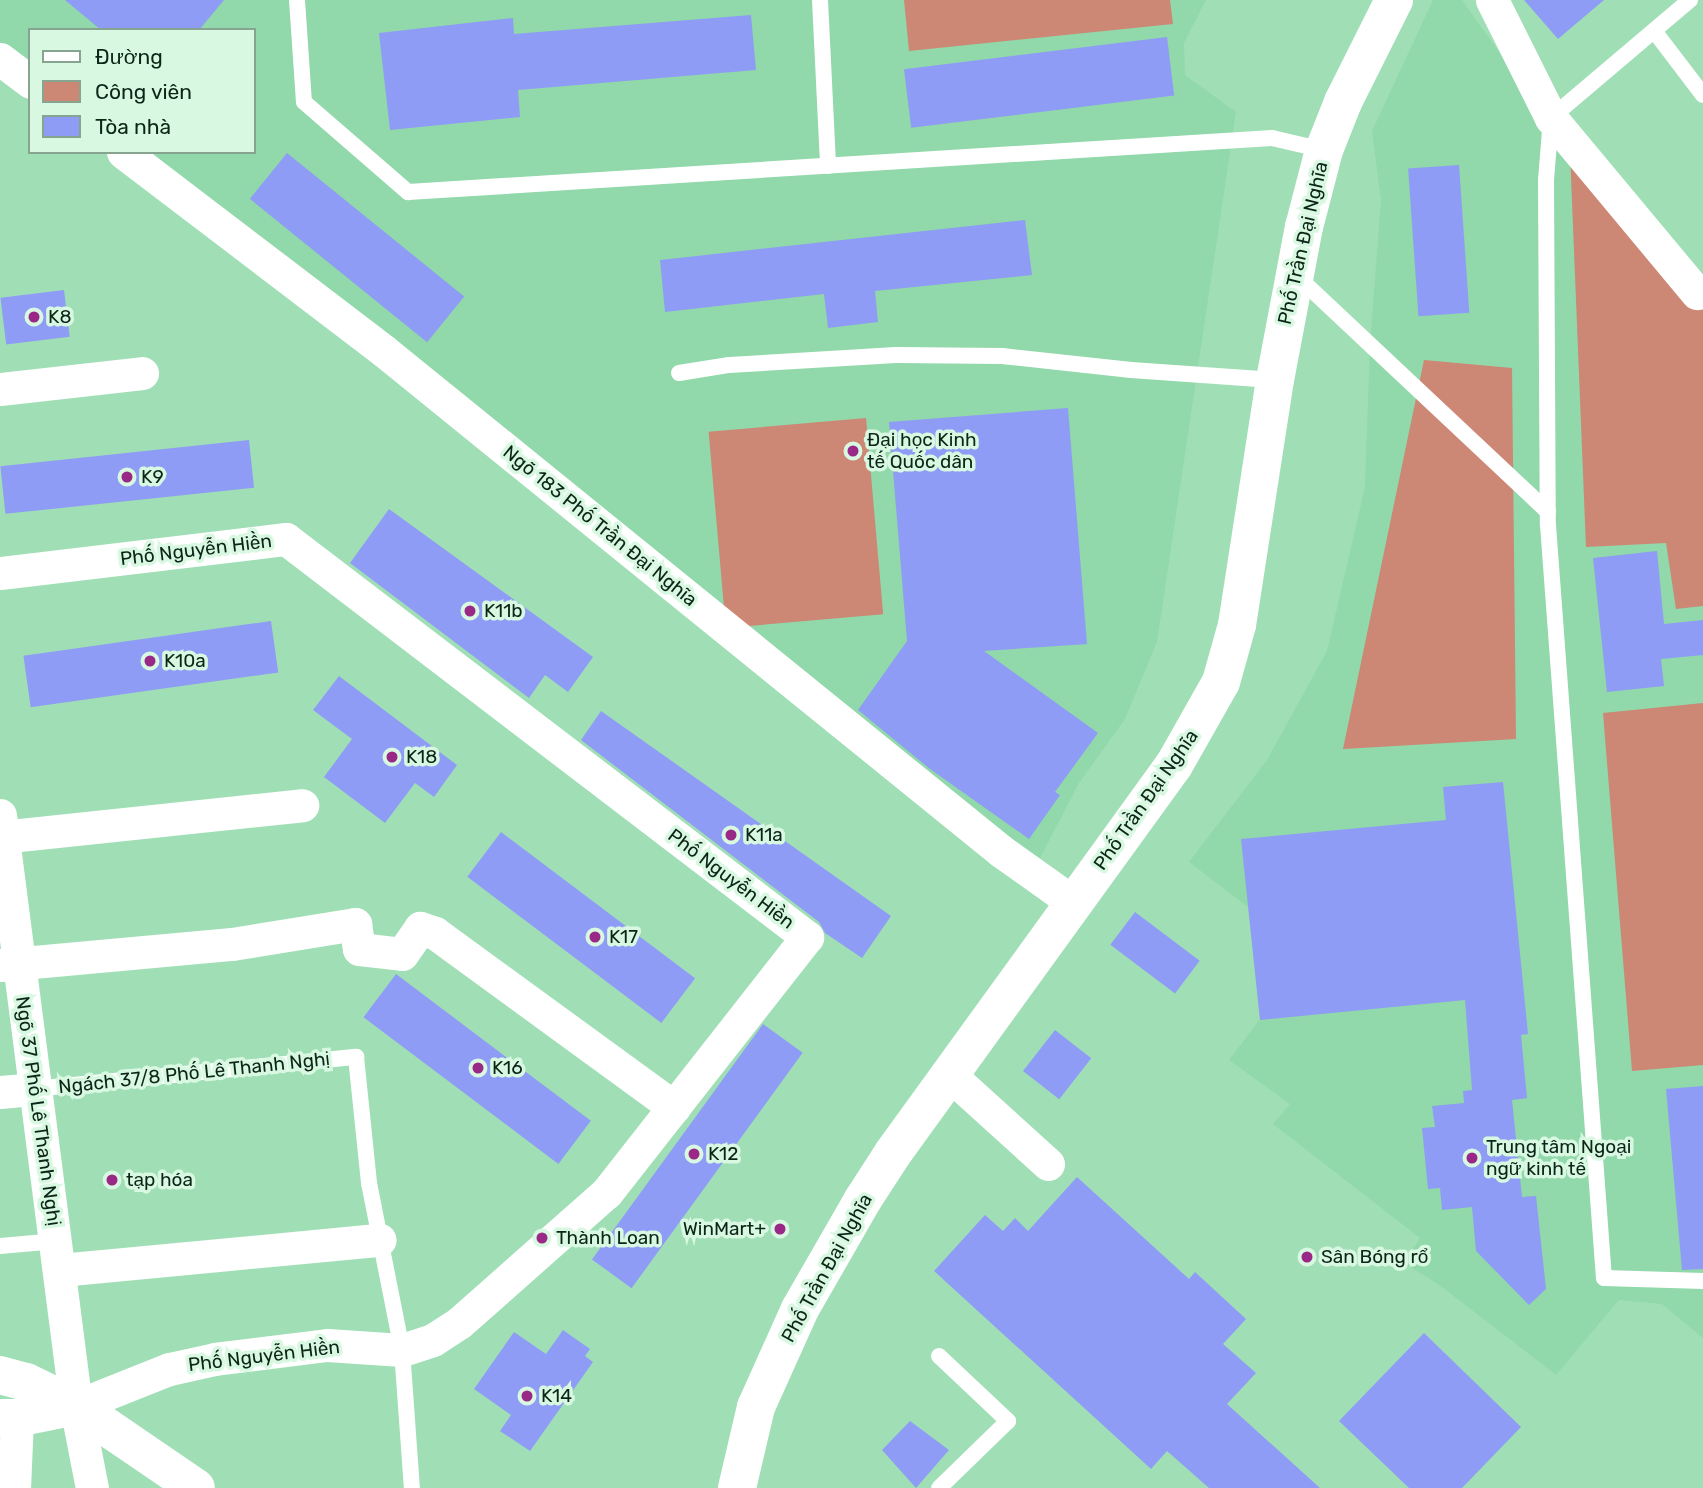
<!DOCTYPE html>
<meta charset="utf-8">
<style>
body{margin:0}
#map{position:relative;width:1703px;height:1488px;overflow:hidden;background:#a0dfb6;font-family:Rubik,sans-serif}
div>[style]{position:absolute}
.built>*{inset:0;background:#91d8aa}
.green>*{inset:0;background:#cd8775;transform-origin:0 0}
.building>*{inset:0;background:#8e9cf5;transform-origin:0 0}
.lane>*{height:16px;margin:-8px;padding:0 8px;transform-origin:8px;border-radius:8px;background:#fff}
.street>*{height:33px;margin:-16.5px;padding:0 16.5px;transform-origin:16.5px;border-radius:16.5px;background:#fff}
.secondary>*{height:38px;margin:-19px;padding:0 19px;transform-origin:19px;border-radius:19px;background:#fff}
.dots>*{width:19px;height:19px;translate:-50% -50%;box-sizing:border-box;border:4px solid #d9f8e2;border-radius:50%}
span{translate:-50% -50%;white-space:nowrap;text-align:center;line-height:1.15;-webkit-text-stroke:7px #d9f8e2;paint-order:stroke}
.street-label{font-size:19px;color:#0b2516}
.poi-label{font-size:19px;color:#0b2516}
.left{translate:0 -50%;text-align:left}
.right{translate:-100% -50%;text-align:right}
.legend{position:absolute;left:28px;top:28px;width:228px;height:126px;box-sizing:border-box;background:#d9f8e2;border:2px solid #87a490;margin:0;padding:9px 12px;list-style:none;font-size:21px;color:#0b2516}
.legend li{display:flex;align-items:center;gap:14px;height:35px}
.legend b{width:35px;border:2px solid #87a490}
</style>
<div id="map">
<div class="built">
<div style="clip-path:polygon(0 0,1206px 0,1184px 43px,1185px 75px,1236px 112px,1157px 642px,1125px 719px,1079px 783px,1039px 860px,141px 152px,254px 152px,254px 30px,30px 30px,30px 65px,0 42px)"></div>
<div style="clip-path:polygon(1433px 0,1462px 0,1570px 152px,1703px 310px,1703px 1338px,1662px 1304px,1619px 1300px,1556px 1375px,1438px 1284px,1404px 1263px,1420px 1238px,1273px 1124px,1290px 1104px,1229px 1060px,1260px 1019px,1248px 907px,1189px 862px,1267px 760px,1327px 651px,1365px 487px,1370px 344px,1381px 200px,1372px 131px)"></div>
</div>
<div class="green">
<div style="clip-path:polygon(904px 0,1170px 0,1173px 24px,909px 51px)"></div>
<div style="clip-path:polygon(1570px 152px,1703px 310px,1703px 606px,1676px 609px,1666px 543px,1586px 547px)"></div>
<div style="clip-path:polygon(1424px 360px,1512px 368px,1516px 739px,1343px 749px)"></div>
<div style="left:866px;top:418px;width:197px;height:158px;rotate:85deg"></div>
<div style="clip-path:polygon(1703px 703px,1703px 1065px,1632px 1071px,1603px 713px)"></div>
</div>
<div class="building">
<div style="clip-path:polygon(65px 0,224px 0,199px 30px,101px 30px)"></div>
<div style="clip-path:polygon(1524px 0,1604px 0,1558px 39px)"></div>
<div style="clip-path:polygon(751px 15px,756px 70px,518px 90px,520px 117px,390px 130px,379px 33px,513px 18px,514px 34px)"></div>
<div style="left:1167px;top:37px;width:59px;height:265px;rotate:83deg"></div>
<div style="left:287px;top:153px;width:228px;height:59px;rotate:39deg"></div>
<div style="left:1459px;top:165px;width:148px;height:51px;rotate:86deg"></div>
<div style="clip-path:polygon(1025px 220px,1032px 275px,875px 291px,878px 322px,828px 328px,824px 294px,665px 312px,660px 260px)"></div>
<div style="left:64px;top:290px;width:47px;height:64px;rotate:83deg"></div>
<div style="clip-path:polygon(1068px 408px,1087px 644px,984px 651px,1098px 733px,1055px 792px,1060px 795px,1029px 839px,930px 769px,858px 710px,907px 641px,889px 422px)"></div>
<div style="left:249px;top:440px;width:48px;height:250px;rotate:84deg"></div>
<div style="clip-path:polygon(389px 509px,593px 657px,568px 692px,545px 675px,529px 698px,350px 563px)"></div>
<div style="clip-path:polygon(1657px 551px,1664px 624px,1703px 620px,1703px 655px,1661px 659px,1664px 686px,1607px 692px,1593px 558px)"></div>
<div style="left:271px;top:621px;width:52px;height:250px;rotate:82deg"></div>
<div style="clip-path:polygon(339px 676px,457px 765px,434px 797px,415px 783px,385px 823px,324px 777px,352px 739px,313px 710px)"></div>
<div style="clip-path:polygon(601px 711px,891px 916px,862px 958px,825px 933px,819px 922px,581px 740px)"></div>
<div style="clip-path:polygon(1503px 782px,1528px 1034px,1521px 1035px,1527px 1098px,1512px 1100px,1522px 1197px,1536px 1196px,1546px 1289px,1529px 1305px,1476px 1251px,1472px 1207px,1442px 1210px,1440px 1188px,1428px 1189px,1422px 1128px,1435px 1127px,1432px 1106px,1464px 1103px,1463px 1091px,1472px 1090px,1465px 1000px,1260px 1020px,1241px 839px,1446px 820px,1443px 787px)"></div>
<div style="left:501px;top:832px;width:243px;height:56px;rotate:37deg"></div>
<div style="left:1135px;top:912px;width:81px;height:41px;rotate:37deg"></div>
<div style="left:396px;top:974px;width:244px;height:54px;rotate:37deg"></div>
<div style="left:763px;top:1024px;width:49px;height:291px;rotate:36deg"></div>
<div style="left:1055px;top:1030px;width:46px;height:52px;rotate:38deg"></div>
<div style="clip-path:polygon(1703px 1086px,1703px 1269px,1682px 1270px,1666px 1089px)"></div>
<div style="clip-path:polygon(1077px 1177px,1189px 1279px,1195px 1272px,1246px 1319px,1223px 1344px,1256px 1373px,1227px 1404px,1320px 1488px,1209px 1488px,1167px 1451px,1151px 1469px,934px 1271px,985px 1215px,1003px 1231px,1015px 1218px,1028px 1231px)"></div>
<div style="clip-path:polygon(563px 1330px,590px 1349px,585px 1356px,593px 1362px,530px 1451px,500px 1431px,511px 1415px,474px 1389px,514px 1332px,546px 1354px)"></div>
<div style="clip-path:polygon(1424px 1333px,1521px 1427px,1462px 1488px,1409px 1488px,1339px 1421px)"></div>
<div style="clip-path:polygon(910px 1421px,949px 1450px,916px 1488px,882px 1450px)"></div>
</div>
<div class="lane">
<div style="left:297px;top:0;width:102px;rotate:86.1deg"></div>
<div style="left:304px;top:102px;width:138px;rotate:40.9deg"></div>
<div style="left:408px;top:192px;width:866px;rotate:-3.58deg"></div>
<div style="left:1272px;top:138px;width:53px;rotate:13deg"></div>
<div style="left:820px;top:0;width:166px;rotate:87.2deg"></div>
<div style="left:1690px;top:0;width:182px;rotate:139.7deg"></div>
<div style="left:1551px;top:118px;width:62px;rotate:94.6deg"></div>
<div style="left:1546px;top:180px;width:345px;rotate:89.7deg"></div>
<div style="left:1548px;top:525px;width:755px;rotate:85.75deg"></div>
<div style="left:1604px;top:1278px;width:99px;rotate:1.7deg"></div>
<div style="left:1655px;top:32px;width:79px;rotate:52.7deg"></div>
<div style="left:1298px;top:277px;width:343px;rotate:43.2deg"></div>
<div style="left:679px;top:373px;width:51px;rotate:-9.1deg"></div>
<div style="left:729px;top:365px;width:167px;rotate:-3.4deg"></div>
<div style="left:896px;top:355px;width:106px;rotate:0.5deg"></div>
<div style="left:1002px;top:356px;width:130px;rotate:6.2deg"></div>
<div style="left:1131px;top:370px;width:144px;rotate:4deg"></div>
<div style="left:33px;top:1089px;width:325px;rotate:-5.7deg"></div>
<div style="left:356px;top:1057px;width:127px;rotate:84.1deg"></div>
<div style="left:369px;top:1183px;width:170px;rotate:78.8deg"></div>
<div style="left:402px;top:1350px;width:138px;rotate:85.9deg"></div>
<div style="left:0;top:1246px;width:57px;rotate:-5deg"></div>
<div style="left:939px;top:1356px;width:95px;rotate:43.3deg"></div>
<div style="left:1008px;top:1421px;width:96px;rotate:135.8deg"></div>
</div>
<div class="street">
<div style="left:1492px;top:0;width:132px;rotate:63.4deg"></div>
<div style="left:1551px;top:118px;width:228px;rotate:50.2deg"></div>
<div style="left:0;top:59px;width:38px;rotate:37deg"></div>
<div style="left:123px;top:152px;width:328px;rotate:37.3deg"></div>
<div style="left:384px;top:351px;width:794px;rotate:39.02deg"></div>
<div style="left:1001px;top:851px;width:90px;rotate:35.5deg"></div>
<div style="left:0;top:389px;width:143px;rotate:-6.4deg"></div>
<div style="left:0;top:573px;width:288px;rotate:-6.8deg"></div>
<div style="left:286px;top:539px;width:656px;rotate:37.38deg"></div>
<div style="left:807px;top:937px;width:325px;rotate:128.1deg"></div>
<div style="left:606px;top:1193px;width:196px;rotate:138.5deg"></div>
<div style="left:459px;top:1323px;width:31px;rotate:147deg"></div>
<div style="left:433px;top:1340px;width:33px;rotate:162deg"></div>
<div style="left:402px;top:1350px;width:75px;rotate:-176.2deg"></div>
<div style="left:327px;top:1345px;width:113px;rotate:172.9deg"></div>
<div style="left:215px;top:1359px;width:47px;rotate:167.7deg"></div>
<div style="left:169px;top:1369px;width:100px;rotate:158.3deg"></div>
<div style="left:0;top:815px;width:596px;rotate:82.67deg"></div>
<div style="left:76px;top:1406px;width:84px;rotate:79deg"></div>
<div style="left:0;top:837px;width:304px;rotate:-6deg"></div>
<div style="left:0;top:965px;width:233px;rotate:-5.2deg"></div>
<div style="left:232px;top:944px;width:125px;rotate:-9.2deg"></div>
<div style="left:355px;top:924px;width:25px;rotate:81deg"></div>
<div style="left:359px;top:949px;width:43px;rotate:6.6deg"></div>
<div style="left:402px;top:954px;width:32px;rotate:-55deg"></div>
<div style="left:420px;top:928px;width:16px;rotate:18deg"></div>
<div style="left:435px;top:933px;width:296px;rotate:36.1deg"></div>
<div style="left:951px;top:1076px;width:131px;rotate:42.2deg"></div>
<div style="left:0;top:1092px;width:33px;rotate:-5deg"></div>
<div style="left:60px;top:1270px;width:321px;rotate:-5.4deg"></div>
<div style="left:14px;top:1488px;width:70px;rotate:-87.5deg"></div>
</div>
<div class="secondary">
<div style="left:0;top:1375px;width:27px;rotate:15deg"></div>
<div style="left:26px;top:1382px;width:55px;rotate:25.6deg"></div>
<div style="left:76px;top:1406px;width:145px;rotate:34.3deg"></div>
<div style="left:0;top:1418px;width:17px"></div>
<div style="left:17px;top:1418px;width:60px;rotate:-11.5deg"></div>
<div style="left:737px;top:1488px;width:83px;rotate:-76.8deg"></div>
<div style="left:756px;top:1407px;width:107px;rotate:-65.8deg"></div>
<div style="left:800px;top:1309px;width:125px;rotate:-60.1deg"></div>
<div style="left:862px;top:1201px;width:57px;rotate:-57.1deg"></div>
<div style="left:893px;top:1153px;width:479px;rotate:-54.1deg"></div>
<div style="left:1174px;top:765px;width:95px;rotate:-60.5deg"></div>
<div style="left:1221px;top:682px;width:59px;rotate:-74.3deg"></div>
<div style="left:1237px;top:625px;width:248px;rotate:-81.2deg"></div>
<div style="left:1275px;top:380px;width:156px;rotate:-79.3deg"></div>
<div style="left:1304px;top:227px;width:80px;rotate:-75.4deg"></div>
<div style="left:1324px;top:150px;width:52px;rotate:-68.4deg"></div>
<div style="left:1343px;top:102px;width:114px;rotate:-63.4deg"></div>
</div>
<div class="dots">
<div style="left:34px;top:317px;background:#992886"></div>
<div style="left:853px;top:451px;background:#992886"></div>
<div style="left:127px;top:477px;background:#992886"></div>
<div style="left:470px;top:611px;background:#992886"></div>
<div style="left:150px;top:661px;background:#992886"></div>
<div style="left:392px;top:757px;background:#992886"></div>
<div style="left:731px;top:835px;background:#992886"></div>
<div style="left:595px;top:937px;background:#992886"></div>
<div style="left:478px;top:1068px;background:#992886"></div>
<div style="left:694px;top:1154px;background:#992886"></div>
<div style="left:1472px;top:1158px;background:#992886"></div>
<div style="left:112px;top:1180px;background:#992886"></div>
<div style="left:780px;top:1229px;background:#992886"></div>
<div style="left:542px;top:1238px;background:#992886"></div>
<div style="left:1307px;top:1257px;background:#992886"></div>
<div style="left:527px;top:1396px;background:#992886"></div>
</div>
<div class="street-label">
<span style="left:1303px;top:243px;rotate:-77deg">Phố Trần Đại Nghĩa</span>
<span style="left:600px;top:526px;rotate:39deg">Ngõ 183 Phố Trần Đại Nghĩa</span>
<span style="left:196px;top:550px;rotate:-7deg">Phố Nguyễn Hiền</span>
<span style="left:1146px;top:800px;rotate:-55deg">Phố Trần Đại Nghĩa</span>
<span style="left:731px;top:879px;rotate:37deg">Phố Nguyễn Hiền</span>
<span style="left:194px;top:1073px;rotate:-6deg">Ngách 37/8 Phố Lê Thanh Nghị</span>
<span style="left:38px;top:1111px;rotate:82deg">Ngõ 37 Phố Lê Thanh Nghị</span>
<span style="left:827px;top:1268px;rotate:-61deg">Phố Trần Đại Nghĩa</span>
<span style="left:264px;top:1356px;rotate:-7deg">Phố Nguyễn Hiền</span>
</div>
<div class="poi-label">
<span class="left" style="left:48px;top:317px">K8</span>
<span class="left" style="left:867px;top:451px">Đại học Kinh<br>tế Quốc dân</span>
<span class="left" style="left:141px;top:477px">K9</span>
<span class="left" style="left:484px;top:611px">K11b</span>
<span class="left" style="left:164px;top:661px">K10a</span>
<span class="left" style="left:406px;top:757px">K18</span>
<span class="left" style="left:745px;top:835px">K11a</span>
<span class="left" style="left:609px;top:937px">K17</span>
<span class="left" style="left:492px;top:1068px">K16</span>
<span class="left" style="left:1486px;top:1158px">Trung tâm Ngoại<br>ngữ kinh tế</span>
<span class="left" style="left:708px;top:1154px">K12</span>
<span class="left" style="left:126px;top:1180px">tạp hóa</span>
<span class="right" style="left:766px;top:1229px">WinMart+</span>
<span class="left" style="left:556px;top:1238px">Thành Loan</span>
<span class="left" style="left:1321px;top:1257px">Sân Bóng rổ</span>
<span class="left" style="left:541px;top:1396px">K14</span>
</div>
<ul class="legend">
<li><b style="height:9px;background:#fff"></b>Đường</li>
<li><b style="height:19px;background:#cd8775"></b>Công viên</li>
<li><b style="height:19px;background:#8e9cf5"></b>Tòa nhà</li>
</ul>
</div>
